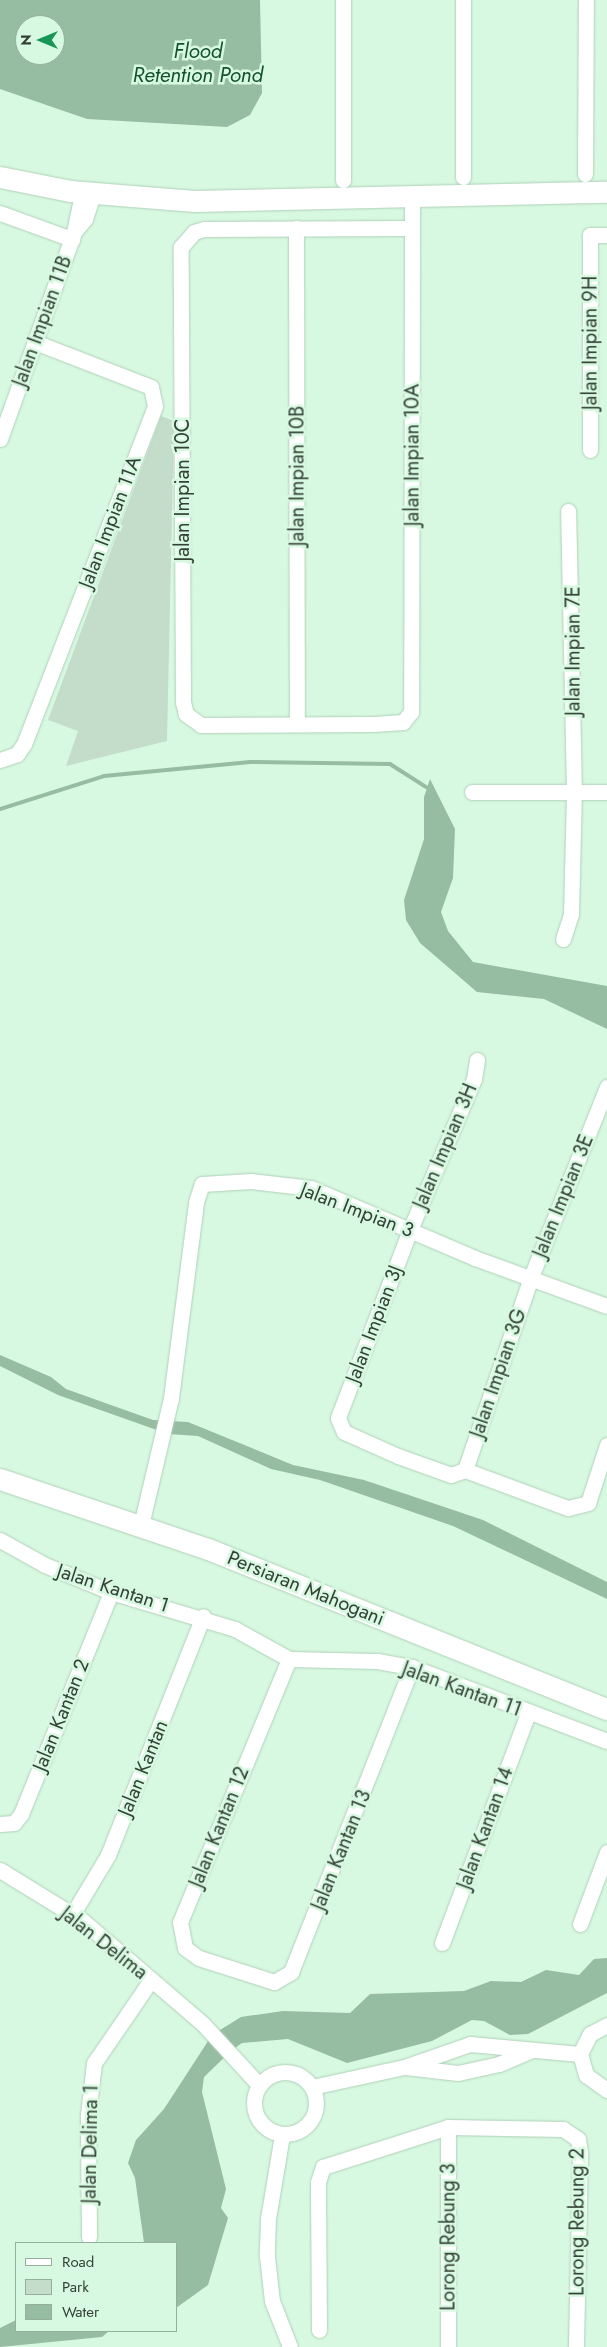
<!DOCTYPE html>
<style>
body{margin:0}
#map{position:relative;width:607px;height:2347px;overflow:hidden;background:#d8f9e1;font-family:Jost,sans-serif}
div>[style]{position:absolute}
.green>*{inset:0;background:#c4dcca}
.water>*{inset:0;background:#96bca1}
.stream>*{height:4px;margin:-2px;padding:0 2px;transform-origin:2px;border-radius:2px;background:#96bca1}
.roads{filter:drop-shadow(0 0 1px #b0d0b9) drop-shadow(0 0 1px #b0d0b9)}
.street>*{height:15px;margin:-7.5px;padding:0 7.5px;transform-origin:7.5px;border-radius:7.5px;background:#fff}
.street>.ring{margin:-7.5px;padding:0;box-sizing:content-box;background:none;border:15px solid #fff;border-radius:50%}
.secondary>*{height:21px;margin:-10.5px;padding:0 10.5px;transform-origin:10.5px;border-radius:10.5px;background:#fff}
span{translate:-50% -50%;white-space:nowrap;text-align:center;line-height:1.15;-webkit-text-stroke:5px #d8f9e1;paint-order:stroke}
.street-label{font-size:20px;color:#334036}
.water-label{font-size:21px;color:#13512e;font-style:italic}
.legend{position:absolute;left:15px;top:2242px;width:162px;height:90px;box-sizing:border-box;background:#d8f9e1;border:1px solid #96af9d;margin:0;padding:6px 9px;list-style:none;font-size:15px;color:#334036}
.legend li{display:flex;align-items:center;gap:10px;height:25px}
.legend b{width:25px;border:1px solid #96af9d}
.north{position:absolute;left:15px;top:15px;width:50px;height:50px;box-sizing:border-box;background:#d8f9e1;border:1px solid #96af9d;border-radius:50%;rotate:270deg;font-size:14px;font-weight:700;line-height:20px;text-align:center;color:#334036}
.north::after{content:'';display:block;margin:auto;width:18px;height:22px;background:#179654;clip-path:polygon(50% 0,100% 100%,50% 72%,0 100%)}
</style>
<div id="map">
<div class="green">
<div style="clip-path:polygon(161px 416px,174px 421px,167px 741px,66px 766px,78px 731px,48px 720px)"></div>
</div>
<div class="water">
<div style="clip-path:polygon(evenodd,0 0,260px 0,262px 93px,250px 115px,227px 127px,87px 119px,0 89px,0 0,25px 25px,55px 25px,55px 55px,25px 55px,25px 25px)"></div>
<div style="clip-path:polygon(430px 779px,455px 829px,453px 878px,441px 912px,448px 931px,473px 962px,607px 986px,607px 1029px,544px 999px,477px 992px,420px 943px,406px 920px,404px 900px,424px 839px,424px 797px)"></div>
<div style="clip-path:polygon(0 1355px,51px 1377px,66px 1389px,153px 1420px,188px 1422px,293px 1465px,364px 1480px,483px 1520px,607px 1582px,607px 1599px,453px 1526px,320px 1480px,271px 1469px,198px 1436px,168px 1434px,58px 1395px,0 1366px)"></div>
<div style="clip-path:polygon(607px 1958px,607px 1993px,528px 2034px,510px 2035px,484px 2021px,472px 2020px,432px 2041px,347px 2063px,288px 2039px,242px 2043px,232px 2050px,204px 2077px,202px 2092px,226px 2189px,221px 2208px,228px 2218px,208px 2285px,176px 2308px,176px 2243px,144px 2243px,135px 2178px,128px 2163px,136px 2140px,164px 2109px,212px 2035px,241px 2017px,283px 2011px,350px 2013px,370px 1994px,464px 1991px,491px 1981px,521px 1982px,546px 1970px,579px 1975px,594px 1959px)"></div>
<div style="clip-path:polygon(16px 2320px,16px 2331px,109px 2331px,102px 2337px,0 2347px,0 2328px)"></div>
</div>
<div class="stream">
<div style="left:0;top:809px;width:109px;rotate:-17.6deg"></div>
<div style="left:104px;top:776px;width:147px;rotate:-5.5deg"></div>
<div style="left:250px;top:762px;width:140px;rotate:0.8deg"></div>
<div style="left:390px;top:764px;width:43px;rotate:32.6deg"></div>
</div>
<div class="roads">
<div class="street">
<div style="left:463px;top:0;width:177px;rotate:90deg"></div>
<div style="left:585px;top:174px;width:174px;rotate:-89.7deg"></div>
<div style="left:343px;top:180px;width:180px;rotate:-90deg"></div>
<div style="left:412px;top:197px;width:47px;rotate:90deg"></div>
<div style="left:412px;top:244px;width:468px;rotate:90.1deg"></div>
<div style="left:411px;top:712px;width:13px;rotate:129deg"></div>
<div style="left:403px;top:722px;width:29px;rotate:176deg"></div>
<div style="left:374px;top:724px;width:173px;rotate:179.7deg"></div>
<div style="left:201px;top:725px;width:19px;rotate:-144deg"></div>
<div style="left:186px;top:714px;width:12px;rotate:-104deg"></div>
<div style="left:183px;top:702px;width:455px;rotate:-90.3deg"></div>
<div style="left:181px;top:247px;width:20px;rotate:-49deg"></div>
<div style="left:194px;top:232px;width:10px;rotate:-17deg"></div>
<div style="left:204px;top:229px;width:208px;rotate:-0.3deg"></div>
<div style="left:0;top:213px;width:77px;rotate:19.9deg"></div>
<div style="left:296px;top:228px;width:496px;rotate:89.9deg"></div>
<div style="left:74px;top:232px;width:40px;rotate:-78deg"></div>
<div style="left:0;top:439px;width:220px;rotate:-70.3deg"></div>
<div style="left:74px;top:232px;width:17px;rotate:-50deg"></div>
<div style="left:85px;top:219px;width:26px;rotate:-72deg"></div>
<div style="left:590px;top:450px;width:215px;rotate:-90deg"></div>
<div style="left:590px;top:235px;width:17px"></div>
<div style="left:0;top:760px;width:18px;rotate:-19deg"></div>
<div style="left:17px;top:754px;width:12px;rotate:-55deg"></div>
<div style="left:24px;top:744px;width:362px;rotate:-68.8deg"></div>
<div style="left:155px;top:406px;width:19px;rotate:-102deg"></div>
<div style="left:151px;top:387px;width:124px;rotate:-158.8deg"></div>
<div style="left:472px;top:792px;width:135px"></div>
<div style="left:563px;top:939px;width:26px;rotate:-72deg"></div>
<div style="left:571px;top:914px;width:122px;rotate:-88.6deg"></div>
<div style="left:574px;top:792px;width:281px;rotate:-91.2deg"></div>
<div style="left:477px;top:1060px;width:19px;rotate:99deg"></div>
<div style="left:474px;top:1079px;width:164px;rotate:113deg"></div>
<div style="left:410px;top:1230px;width:201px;rotate:111deg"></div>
<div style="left:338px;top:1418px;width:15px;rotate:67deg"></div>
<div style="left:344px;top:1432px;width:59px;rotate:24deg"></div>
<div style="left:398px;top:1456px;width:56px;rotate:19.7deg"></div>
<div style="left:451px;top:1475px;width:15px;rotate:-20deg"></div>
<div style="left:465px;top:1470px;width:110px;rotate:20.3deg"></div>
<div style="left:568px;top:1508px;width:21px;rotate:-14deg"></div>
<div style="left:588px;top:1503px;width:61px;rotate:-71.9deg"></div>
<div style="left:465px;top:1470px;width:204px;rotate:-71.1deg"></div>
<div style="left:531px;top:1277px;width:205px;rotate:-68.2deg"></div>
<div style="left:141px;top:1525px;width:130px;rotate:-76.7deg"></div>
<div style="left:171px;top:1398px;width:198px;rotate:-82.7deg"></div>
<div style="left:196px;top:1202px;width:19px;rotate:-72deg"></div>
<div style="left:202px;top:1184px;width:49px;rotate:-3.5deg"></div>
<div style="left:251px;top:1181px;width:60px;rotate:6.7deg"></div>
<div style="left:311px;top:1188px;width:178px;rotate:23.1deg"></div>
<div style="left:475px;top:1258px;width:140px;rotate:20deg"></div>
<div style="left:0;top:1540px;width:51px;rotate:29.1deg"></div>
<div style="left:45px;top:1565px;width:71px;rotate:22.2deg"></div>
<div style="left:111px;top:1592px;width:129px;rotate:16.6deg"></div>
<div style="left:235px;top:1629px;width:62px;rotate:29.1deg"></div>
<div style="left:289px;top:1659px;width:88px;rotate:1.3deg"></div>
<div style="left:377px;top:1661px;width:36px;rotate:10deg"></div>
<div style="left:412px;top:1667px;width:209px;rotate:20.8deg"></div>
<div style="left:289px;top:1659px;width:285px;rotate:112.5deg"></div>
<div style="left:180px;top:1922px;width:26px;rotate:79deg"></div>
<div style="left:185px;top:1948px;width:17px;rotate:36deg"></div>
<div style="left:199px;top:1958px;width:79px;rotate:17.7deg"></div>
<div style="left:274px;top:1982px;width:20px;rotate:-30deg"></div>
<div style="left:291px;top:1972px;width:328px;rotate:-68.4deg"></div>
<div style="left:0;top:1824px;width:14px;rotate:-4deg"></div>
<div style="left:14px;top:1823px;width:11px;rotate:-52deg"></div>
<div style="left:21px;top:1814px;width:240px;rotate:-67.9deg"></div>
<div style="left:0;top:1870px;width:97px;rotate:31.6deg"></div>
<div style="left:83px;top:1921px;width:158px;rotate:40.6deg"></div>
<div style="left:203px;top:2024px;width:83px;rotate:47.4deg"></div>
<div style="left:72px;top:1915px;width:70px;rotate:-59deg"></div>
<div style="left:108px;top:1855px;width:257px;rotate:-68.3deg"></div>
<div style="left:580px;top:1924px;width:77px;rotate:-69.4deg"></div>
<div style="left:442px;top:1943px;width:246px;rotate:-69.5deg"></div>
<div style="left:607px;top:2025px;width:19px;rotate:152deg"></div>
<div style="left:590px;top:2034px;width:22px;rotate:117deg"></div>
<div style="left:580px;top:2054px;width:22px;rotate:74deg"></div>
<div style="left:586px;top:2075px;width:26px;rotate:36deg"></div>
<div style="left:406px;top:2067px;width:52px;rotate:6.6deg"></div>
<div style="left:458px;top:2073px;width:42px;rotate:-12.4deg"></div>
<div style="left:499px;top:2064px;width:33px;rotate:-23deg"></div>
<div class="ring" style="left:254px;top:2072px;width:47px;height:47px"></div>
<div style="left:312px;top:2087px;width:94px;rotate:-12.3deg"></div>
<div style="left:404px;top:2067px;width:70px;rotate:-19.2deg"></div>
<div style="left:470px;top:2044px;width:110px;rotate:5.2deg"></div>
<div style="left:282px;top:2135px;width:85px;rotate:99.5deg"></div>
<div style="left:268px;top:2219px;width:37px;rotate:92deg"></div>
<div style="left:267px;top:2256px;width:45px;rotate:83.7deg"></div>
<div style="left:272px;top:2301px;width:49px;rotate:68.6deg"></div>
<div style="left:89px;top:2237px;width:122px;rotate:-90.5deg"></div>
<div style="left:88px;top:2115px;width:52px;rotate:-83.4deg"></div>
<div style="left:94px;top:2063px;width:101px;rotate:-55.5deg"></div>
<div style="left:319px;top:2330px;width:148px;rotate:-90.4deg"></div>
<div style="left:318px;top:2182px;width:16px;rotate:-72deg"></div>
<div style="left:323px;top:2167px;width:131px;rotate:-17.7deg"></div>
<div style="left:448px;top:2127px;width:115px;rotate:1deg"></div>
<div style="left:563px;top:2129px;width:18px;rotate:34deg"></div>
<div style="left:578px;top:2139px;width:14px;rotate:82deg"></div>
<div style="left:580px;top:2153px;width:194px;rotate:91.2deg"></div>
<div style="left:448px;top:2347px;width:220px;rotate:-90deg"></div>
</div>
<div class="secondary">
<div style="left:0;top:177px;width:71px;rotate:11.3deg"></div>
<div style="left:70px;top:191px;width:125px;rotate:4.6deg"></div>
<div style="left:195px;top:201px;width:412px;rotate:-1.3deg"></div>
<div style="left:0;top:1479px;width:219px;rotate:18.6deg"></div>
<div style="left:208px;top:1549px;width:430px;rotate:21.9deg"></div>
</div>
</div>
<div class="street-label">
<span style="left:42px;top:321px;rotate:-70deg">Jalan Impian 11B</span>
<span style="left:590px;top:343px;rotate:-90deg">Jalan Impian 9H</span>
<span style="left:412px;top:455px;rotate:-90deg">Jalan Impian 10A</span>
<span style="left:297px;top:476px;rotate:-90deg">Jalan Impian 10B</span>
<span style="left:182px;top:490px;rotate:-90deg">Jalan Impian 10C</span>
<span style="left:110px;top:522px;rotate:-69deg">Jalan Impian 11A</span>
<span style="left:573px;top:651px;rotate:-90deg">Jalan Impian 7E</span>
<span style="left:445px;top:1146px;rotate:-67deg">Jalan Impian 3H</span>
<span style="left:563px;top:1196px;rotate:-68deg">Jalan Impian 3E</span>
<span style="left:357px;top:1210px;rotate:21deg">Jalan Impian 3</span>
<span style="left:374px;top:1324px;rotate:-69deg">Jalan Impian 3J</span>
<span style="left:498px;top:1373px;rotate:-71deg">Jalan Impian 3G</span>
<span style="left:113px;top:1588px;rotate:18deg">Jalan Kantan 1</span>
<span style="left:306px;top:1588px;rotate:22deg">Persiaran Mahogani</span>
<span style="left:462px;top:1689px;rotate:20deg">Jalan Kantan 11</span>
<span style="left:61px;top:1715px;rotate:-68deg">Jalan Kantan 2</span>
<span style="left:143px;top:1768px;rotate:-68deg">Jalan Kantan</span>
<span style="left:219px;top:1827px;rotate:-68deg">Jalan Kantan 12</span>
<span style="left:485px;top:1828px;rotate:-70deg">Jalan Kantan 14</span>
<span style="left:341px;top:1850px;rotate:-68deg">Jalan Kantan 13</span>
<span style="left:104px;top:1943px;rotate:38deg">Jalan Delima</span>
<span style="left:90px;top:2144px;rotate:-89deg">Jalan Delima 1</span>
<span style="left:577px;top:2222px;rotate:-90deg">Lorong Rebung 2</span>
<span style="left:448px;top:2237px;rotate:-90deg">Lorong Rebung 3</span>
</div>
<div class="water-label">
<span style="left:198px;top:63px">Flood<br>Retention Pond</span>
</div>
<ul class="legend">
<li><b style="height:6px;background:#fff"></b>Road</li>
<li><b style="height:14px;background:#c4dcca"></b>Park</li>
<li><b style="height:14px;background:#96bca1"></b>Water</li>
</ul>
<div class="north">N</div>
</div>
